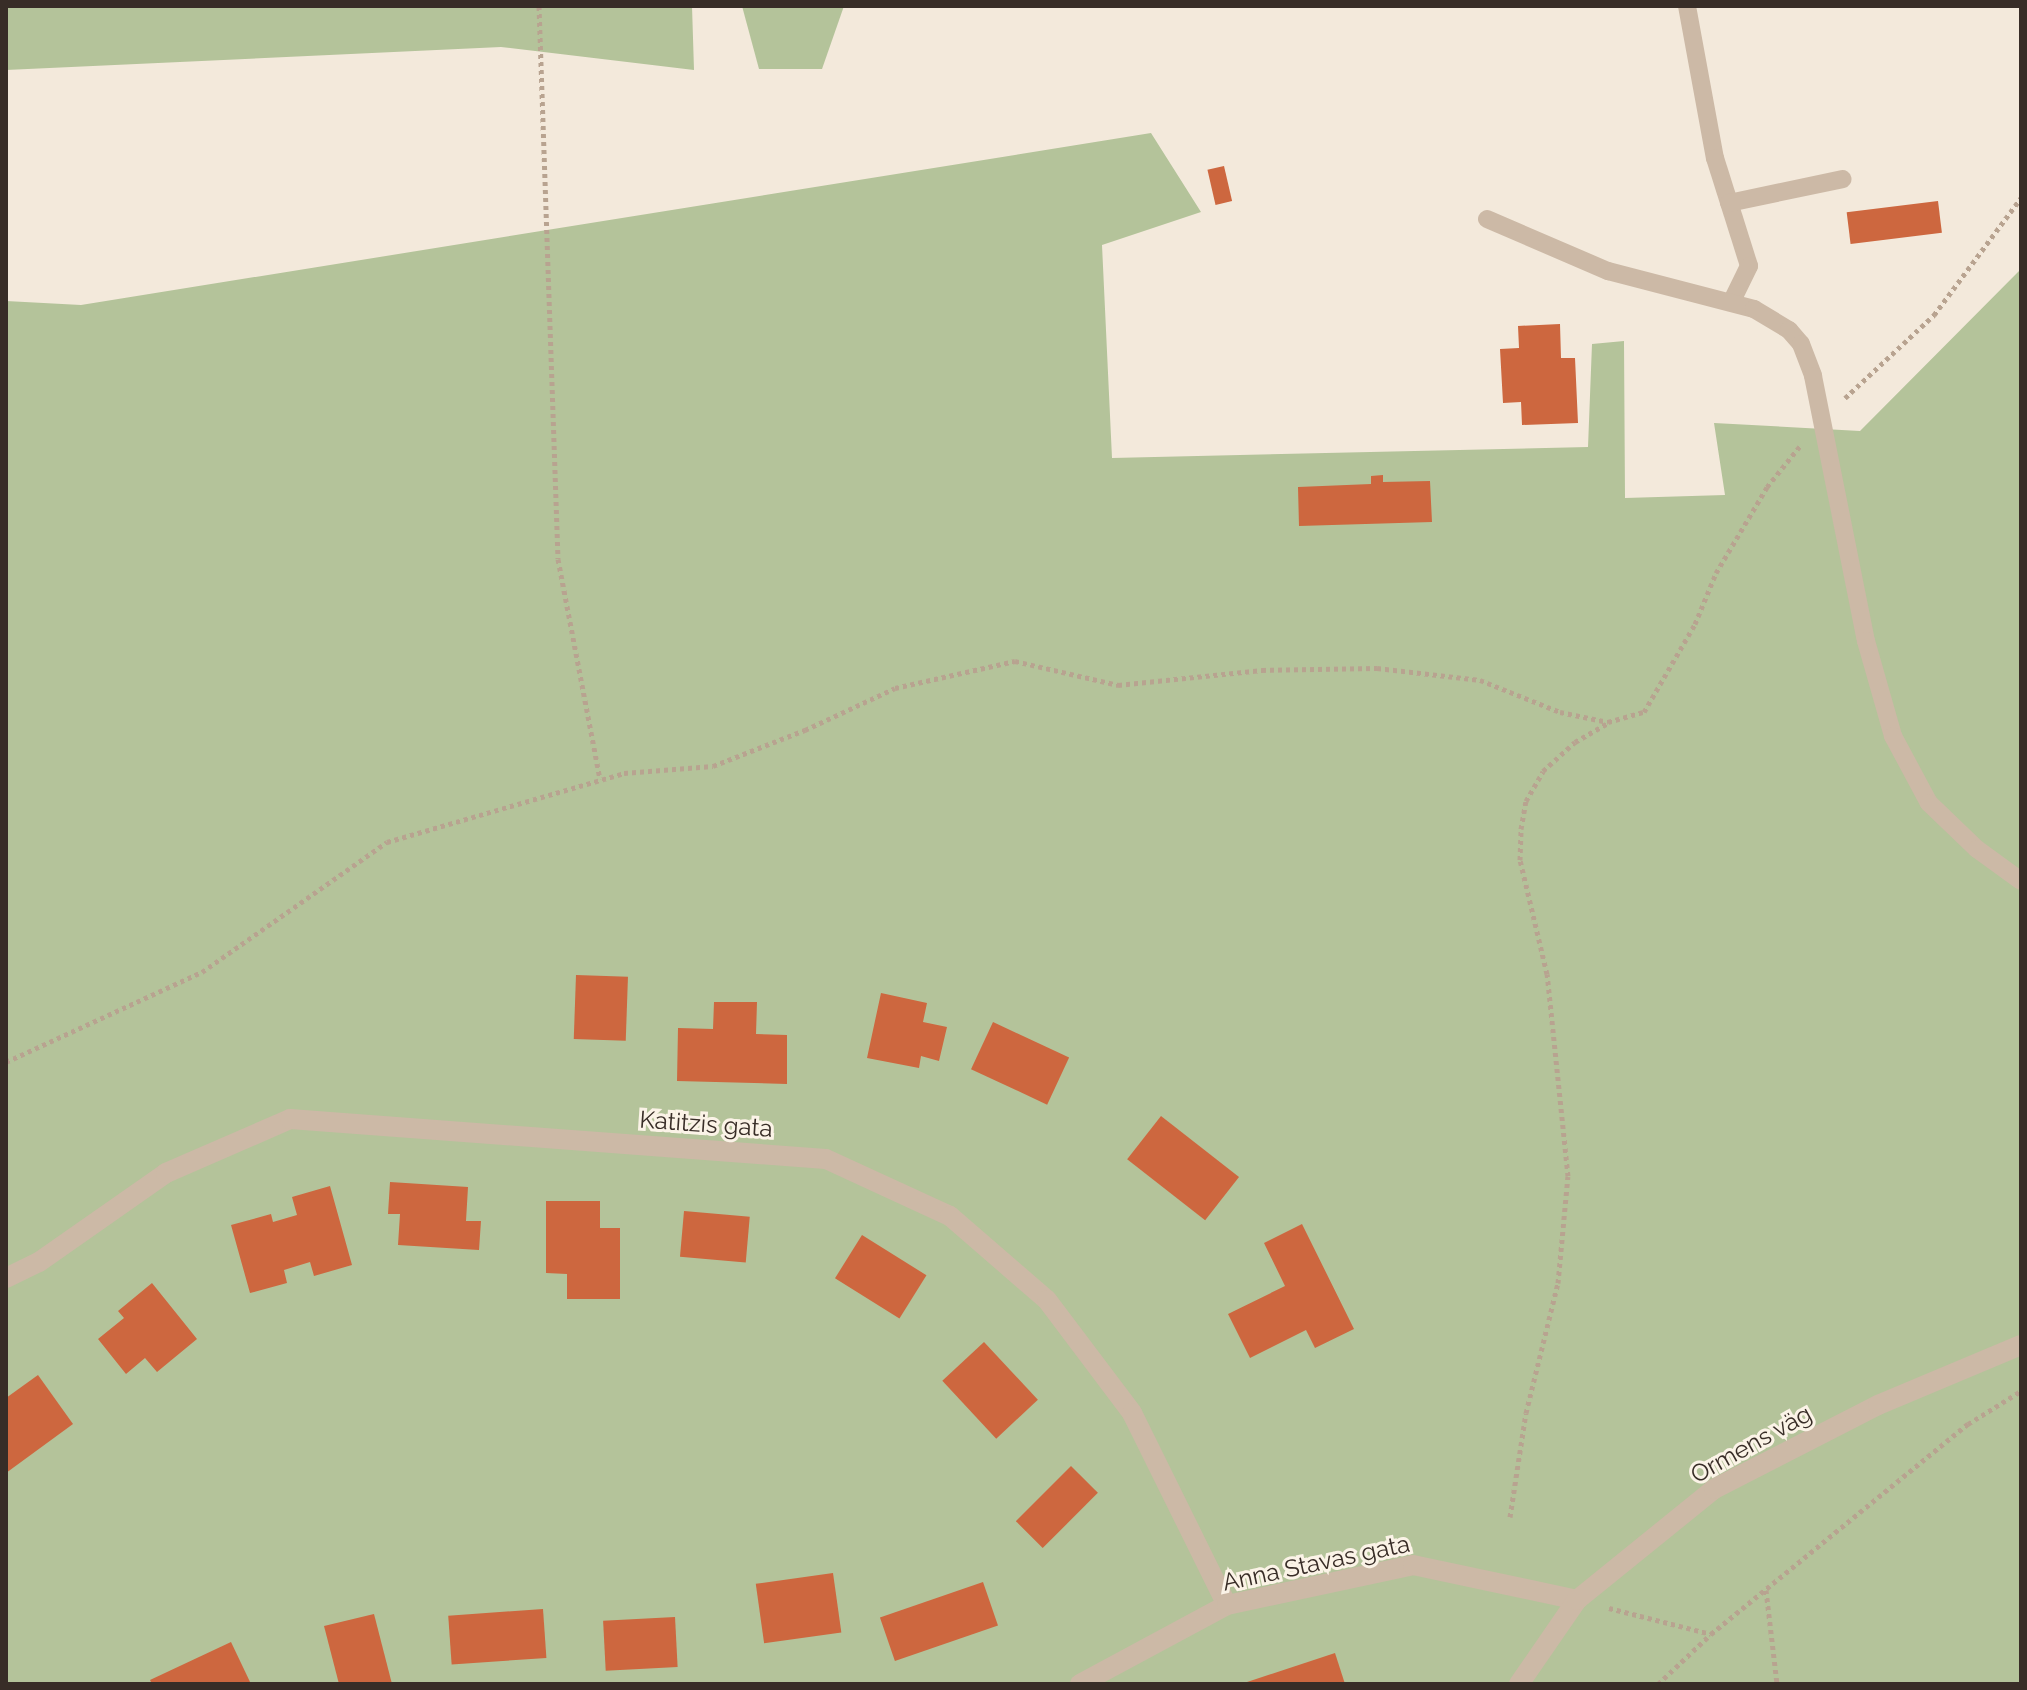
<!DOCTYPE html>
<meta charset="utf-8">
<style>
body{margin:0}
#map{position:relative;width:2027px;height:1690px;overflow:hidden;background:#f3e9db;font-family:Raleway,sans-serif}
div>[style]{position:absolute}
.green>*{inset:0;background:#b4c39a}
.building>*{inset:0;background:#cd673f;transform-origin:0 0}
.path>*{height:5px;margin-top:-2.5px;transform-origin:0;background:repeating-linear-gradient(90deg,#b8a390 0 4px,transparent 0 8px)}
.lane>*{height:18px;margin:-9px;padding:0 9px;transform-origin:9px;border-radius:9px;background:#ccb9a6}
.street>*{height:20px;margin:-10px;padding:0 10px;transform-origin:10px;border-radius:10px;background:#ccb9a6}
span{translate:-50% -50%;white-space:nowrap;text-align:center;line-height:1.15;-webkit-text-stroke:6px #fbf3e7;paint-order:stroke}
.street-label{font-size:24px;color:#382d27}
.frame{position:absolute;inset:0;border:8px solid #382d27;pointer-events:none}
</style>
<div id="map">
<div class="green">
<div style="clip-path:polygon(6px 6px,692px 6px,694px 70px,501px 47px,6px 70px)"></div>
<div style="clip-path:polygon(742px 6px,844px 6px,822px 69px,759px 69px)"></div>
<div style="clip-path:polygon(1151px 133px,1201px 212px,1102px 245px,1112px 458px,1588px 447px,1592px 344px,1624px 341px,1625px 498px,1725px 495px,1714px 423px,1860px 431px,2021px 269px,2021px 1684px,6px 1684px,6px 301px,81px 305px)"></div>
</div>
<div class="building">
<div style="left:1224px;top:166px;width:36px;height:17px;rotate:77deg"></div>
<div style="left:1938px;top:201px;width:32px;height:92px;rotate:83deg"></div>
<div style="clip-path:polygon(1560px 324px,1561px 358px,1575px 358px,1578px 423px,1522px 425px,1521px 402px,1503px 403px,1500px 349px,1519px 348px,1518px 326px)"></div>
<div style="clip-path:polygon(1383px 475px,1383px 482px,1430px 481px,1432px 522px,1299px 526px,1298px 487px,1371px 484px,1371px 476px)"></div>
<div style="left:576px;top:975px;width:52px;height:64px;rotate:2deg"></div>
<div style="clip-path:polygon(881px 993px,927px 1003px,923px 1022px,947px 1027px,939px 1061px,921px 1056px,919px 1068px,867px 1058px)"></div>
<div style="clip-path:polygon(714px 1002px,757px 1002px,756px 1034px,787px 1035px,787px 1084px,677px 1081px,678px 1028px,713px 1029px)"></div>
<div style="left:993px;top:1022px;width:84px;height:52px;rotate:25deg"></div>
<div style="left:1161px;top:1116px;width:99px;height:55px;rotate:38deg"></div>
<div style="clip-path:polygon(390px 1182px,468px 1187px,466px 1221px,481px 1221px,479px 1250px,398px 1245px,400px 1214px,388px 1214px)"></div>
<div style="clip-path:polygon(330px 1186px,352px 1265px,314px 1276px,310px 1262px,284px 1270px,287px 1283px,250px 1293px,231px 1225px,271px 1214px,273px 1222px,297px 1215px,292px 1197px)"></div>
<div style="clip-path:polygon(546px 1201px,600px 1201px,600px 1228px,620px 1228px,620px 1299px,567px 1299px,567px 1274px,546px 1273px)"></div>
<div style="left:684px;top:1211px;width:66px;height:46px;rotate:5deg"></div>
<div style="clip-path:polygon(1302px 1224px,1354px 1329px,1315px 1348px,1306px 1330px,1250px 1358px,1228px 1314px,1285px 1286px,1264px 1243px)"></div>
<div style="left:862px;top:1235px;width:76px;height:51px;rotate:32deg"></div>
<div style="clip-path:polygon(152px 1283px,197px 1339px,157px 1372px,145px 1358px,126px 1374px,98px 1339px,124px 1318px,118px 1311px)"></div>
<div style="left:984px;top:1342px;width:79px;height:57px;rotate:47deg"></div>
<div style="clip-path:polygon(38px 1375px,73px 1424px,6px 1473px,6px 1398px)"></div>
<div style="left:1071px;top:1466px;width:38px;height:78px;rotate:45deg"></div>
<div style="left:833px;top:1573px;width:60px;height:78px;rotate:82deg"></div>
<div style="left:983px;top:1582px;width:46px;height:109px;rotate:71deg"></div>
<div style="left:543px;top:1609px;width:49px;height:95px;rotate:86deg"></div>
<div style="clip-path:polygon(374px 1614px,392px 1684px,339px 1684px,324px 1626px)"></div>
<div style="left:675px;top:1617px;width:50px;height:72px;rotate:87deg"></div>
<div style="clip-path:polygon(231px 1642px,251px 1684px,152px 1684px,150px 1680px)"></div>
<div style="clip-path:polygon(1335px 1653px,1345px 1684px,1244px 1684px,1244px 1683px)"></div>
</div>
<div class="path">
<div style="left:539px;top:6px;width:553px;rotate:88.03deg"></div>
<div style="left:558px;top:559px;width:224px;rotate:79.2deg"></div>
<div style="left:1845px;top:398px;width:122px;rotate:-43deg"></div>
<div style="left:1934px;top:315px;width:146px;rotate:-53.4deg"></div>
<div style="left:6px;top:1062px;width:216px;rotate:-24.7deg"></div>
<div style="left:202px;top:972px;width:226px;rotate:-35.1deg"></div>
<div style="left:387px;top:842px;width:247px;rotate:-16.2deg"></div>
<div style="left:624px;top:773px;width:89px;rotate:-4.5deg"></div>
<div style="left:713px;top:766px;width:99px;rotate:-21.4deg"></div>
<div style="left:805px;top:730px;width:99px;rotate:-25deg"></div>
<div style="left:895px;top:688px;width:123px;rotate:-12.7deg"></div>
<div style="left:1015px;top:661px;width:106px;rotate:13.1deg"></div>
<div style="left:1118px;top:685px;width:145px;rotate:-5.9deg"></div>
<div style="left:1262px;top:670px;width:115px;rotate:-1deg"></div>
<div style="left:1377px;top:668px;width:104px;rotate:6.6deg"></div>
<div style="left:1480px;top:680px;width:86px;rotate:21.8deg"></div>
<div style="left:1560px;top:712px;width:49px;rotate:11.8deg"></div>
<div style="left:1608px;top:722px;width:37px;rotate:-16deg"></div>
<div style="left:1644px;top:712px;width:102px;rotate:-59.9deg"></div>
<div style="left:1695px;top:624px;width:55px;rotate:-67.6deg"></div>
<div style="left:1716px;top:573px;width:100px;rotate:-59.3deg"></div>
<div style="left:1767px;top:487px;width:53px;rotate:-51.2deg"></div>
<div style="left:1510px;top:1517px;width:105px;rotate:-81.3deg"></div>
<div style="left:1526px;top:1413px;width:134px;rotate:-76.2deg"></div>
<div style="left:1558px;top:1283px;width:107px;rotate:-84.7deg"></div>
<div style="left:1568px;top:1176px;width:203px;rotate:-95.9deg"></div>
<div style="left:1547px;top:974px;width:117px;rotate:-103.3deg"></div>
<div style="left:1520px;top:860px;width:31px;rotate:-88deg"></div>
<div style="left:1521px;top:829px;width:28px;rotate:-80deg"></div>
<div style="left:1526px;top:801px;width:34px;rotate:-60deg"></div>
<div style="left:1543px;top:771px;width:43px;rotate:-42.2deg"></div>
<div style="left:1575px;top:742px;width:38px;rotate:-30deg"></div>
<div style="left:1766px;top:1590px;width:95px;rotate:83.3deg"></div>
<div style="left:1609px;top:1608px;width:105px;rotate:14.3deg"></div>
<div style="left:1658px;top:1684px;width:73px;rotate:-43.3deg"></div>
<div style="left:1711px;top:1634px;width:332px;rotate:-39.3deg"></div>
<div style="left:1968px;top:1424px;width:62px;rotate:-31.9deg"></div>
</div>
<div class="lane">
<div style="left:1687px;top:6px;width:155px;rotate:79.6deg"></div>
<div style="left:1715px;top:158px;width:113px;rotate:72.5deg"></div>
<div style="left:1749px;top:266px;width:39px;rotate:116deg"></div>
<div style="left:1729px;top:203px;width:116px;rotate:-11.9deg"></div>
<div style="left:1487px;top:219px;width:132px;rotate:23.3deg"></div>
<div style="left:1608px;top:271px;width:151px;rotate:14.6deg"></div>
<div style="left:1754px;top:309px;width:41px;rotate:31deg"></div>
<div style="left:1789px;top:330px;width:18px;rotate:49deg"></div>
<div style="left:1801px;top:344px;width:34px;rotate:69deg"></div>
<div style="left:1813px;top:376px;width:270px;rotate:78.7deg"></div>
<div style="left:1866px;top:641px;width:99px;rotate:74.1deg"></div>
<div style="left:1893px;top:736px;width:76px;rotate:61.8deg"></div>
<div style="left:1929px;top:803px;width:66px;rotate:43.8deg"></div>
<div style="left:1977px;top:849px;width:54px;rotate:36deg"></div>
</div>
<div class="street">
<div style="left:6px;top:1278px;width:37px;rotate:-26deg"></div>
<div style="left:39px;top:1262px;width:155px;rotate:-35deg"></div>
<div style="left:166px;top:1173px;width:135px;rotate:-23.5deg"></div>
<div style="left:290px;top:1119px;width:537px;rotate:4.27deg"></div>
<div style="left:826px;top:1159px;width:136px;rotate:24.7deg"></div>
<div style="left:950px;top:1216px;width:128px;rotate:40.9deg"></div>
<div style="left:1047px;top:1300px;width:141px;rotate:53deg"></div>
<div style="left:1132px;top:1413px;width:214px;rotate:63.7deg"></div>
<div style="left:1080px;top:1684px;width:167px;rotate:-28.3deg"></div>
<div style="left:1227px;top:1605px;width:190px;rotate:-12.1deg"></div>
<div style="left:1413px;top:1565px;width:168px;rotate:12deg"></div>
<div style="left:1519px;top:1684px;width:102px;rotate:-55.4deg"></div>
<div style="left:1577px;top:1600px;width:176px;rotate:-39deg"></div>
<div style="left:1714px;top:1489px;width:184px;rotate:-27.1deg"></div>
<div style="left:1878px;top:1405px;width:155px;rotate:-22.8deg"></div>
</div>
<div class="street-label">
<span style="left:706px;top:1124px;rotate:4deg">Katitzis gata</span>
<span style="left:1751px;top:1444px;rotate:-29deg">Ormens väg</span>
<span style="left:1316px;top:1563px;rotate:-12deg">Anna Stavas gata</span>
</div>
<div class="frame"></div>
</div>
